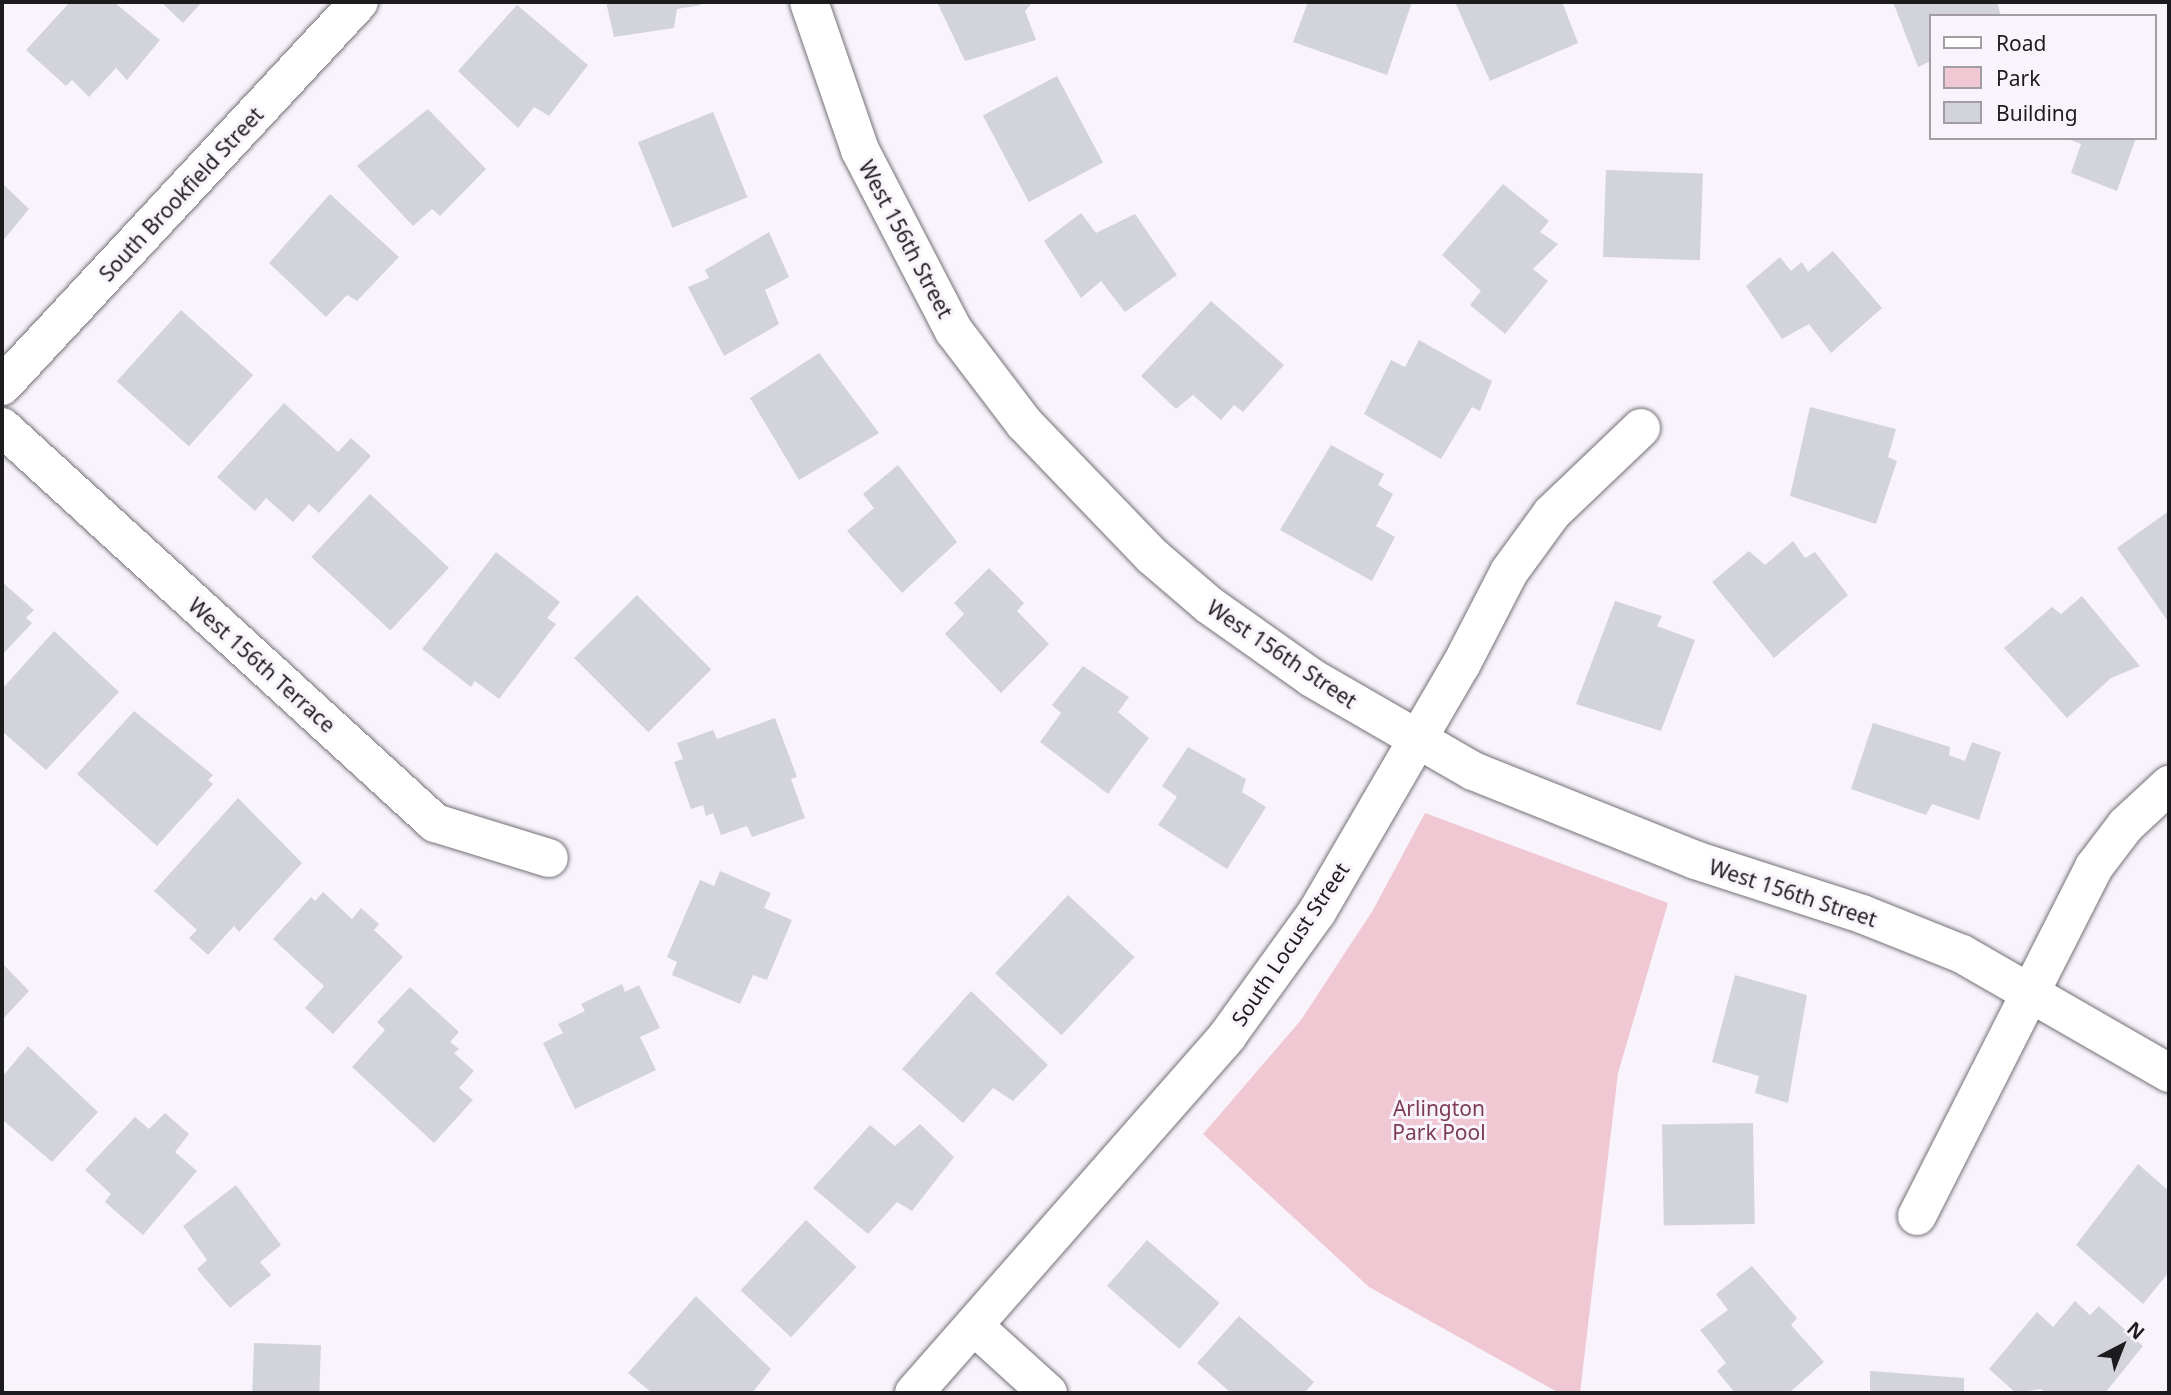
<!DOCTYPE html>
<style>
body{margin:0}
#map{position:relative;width:2171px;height:1395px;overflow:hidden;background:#f9f4fc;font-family:"Noto Sans",sans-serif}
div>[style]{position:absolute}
.green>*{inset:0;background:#efc8d4}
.building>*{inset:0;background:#d3d3dc;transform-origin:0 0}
.roads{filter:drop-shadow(0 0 2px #757178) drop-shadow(0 0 2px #757178)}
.minor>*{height:38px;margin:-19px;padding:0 19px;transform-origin:19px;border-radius:19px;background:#fff}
.tertiary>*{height:38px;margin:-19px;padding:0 19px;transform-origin:19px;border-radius:19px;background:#fff}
span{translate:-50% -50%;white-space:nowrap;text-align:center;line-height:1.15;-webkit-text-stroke:6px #f9f4fc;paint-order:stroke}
.street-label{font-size:21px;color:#1c1b1d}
.park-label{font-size:21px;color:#7e3c55}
.frame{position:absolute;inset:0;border:4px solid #1c1b1d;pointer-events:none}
.legend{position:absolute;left:1929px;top:14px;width:228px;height:126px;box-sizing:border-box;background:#f9f4fc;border:2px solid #a19da3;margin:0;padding:9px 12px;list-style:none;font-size:21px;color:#1c1b1d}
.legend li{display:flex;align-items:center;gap:14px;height:35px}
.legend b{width:35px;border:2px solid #a19da3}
.north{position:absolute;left:2087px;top:1311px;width:70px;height:70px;-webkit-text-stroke:5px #f9f4fc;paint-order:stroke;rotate:42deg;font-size:19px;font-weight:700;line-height:28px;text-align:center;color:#1c1b1d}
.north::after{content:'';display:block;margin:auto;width:24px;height:32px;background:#1c1b1d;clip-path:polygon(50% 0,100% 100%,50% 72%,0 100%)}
</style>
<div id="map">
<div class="green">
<div style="clip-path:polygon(1425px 813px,1668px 903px,1618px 1073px,1580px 1393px,1559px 1393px,1369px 1287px,1203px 1134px,1301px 1020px,1373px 910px)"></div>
</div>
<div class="building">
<div style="clip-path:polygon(70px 2px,114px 2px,160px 40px,127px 80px,116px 68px,89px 97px,72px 80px,66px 86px,26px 50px)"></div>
<div style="clip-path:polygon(161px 2px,202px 2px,183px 23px)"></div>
<div style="clip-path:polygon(606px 2px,701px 2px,701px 5px,677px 9px,674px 28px,614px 37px)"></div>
<div style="clip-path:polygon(937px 2px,1033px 2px,1025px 11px,1036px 40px,965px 61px)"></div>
<div style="clip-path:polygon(1308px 2px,1412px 2px,1387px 75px,1293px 42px)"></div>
<div style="clip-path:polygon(1455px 2px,1562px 2px,1578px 43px,1490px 81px)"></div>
<div style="clip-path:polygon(1893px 2px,1997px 2px,2001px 16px,1931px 16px,1931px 61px,1918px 67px)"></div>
<div style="clip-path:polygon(517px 5px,588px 65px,549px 116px,534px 107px,518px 128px,458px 71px)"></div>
<div style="left:1057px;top:76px;width:98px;height:84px;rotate:62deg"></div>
<div style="clip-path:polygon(428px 109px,486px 169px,440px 216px,432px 209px,413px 226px,357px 166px)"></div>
<div style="left:713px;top:112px;width:92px;height:81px;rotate:68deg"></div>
<div style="clip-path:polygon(2136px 138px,2117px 191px,2071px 173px,2081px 144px,2065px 138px)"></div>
<div style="left:1606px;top:170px;width:97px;height:87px;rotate:2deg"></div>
<div style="clip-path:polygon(2px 183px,29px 209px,2px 242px)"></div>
<div style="clip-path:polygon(1503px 184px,1549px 221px,1540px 232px,1558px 244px,1533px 269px,1548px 281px,1505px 334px,1470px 305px,1481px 291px,1442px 255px)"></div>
<div style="clip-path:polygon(330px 194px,399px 257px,357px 301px,347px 295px,326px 317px,269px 263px)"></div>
<div style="clip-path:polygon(1081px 213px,1096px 233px,1135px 214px,1177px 275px,1125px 312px,1101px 281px,1081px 298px,1044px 241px)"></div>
<div style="clip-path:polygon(769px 232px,789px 277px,765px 290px,779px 324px,724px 356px,688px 287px,709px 278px,705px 270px)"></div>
<div style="clip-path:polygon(1833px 251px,1882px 308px,1831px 353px,1809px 324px,1782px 339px,1746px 286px,1780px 257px,1791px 271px,1802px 262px,1808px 272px)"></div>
<div style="clip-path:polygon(1211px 301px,1284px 365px,1243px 412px,1234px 405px,1221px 420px,1193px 395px,1176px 409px,1141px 376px)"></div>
<div style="left:181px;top:310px;width:97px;height:96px;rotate:42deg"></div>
<div style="clip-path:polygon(1419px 340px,1492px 381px,1480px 411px,1472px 407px,1441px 459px,1364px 414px,1391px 360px,1405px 367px)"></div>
<div style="clip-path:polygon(819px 353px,879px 433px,799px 480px,750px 398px)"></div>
<div style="clip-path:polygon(284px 403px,338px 452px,351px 438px,371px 456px,319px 513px,309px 504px,293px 522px,266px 498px,255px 511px,217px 477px)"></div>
<div style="clip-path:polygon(1810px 407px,1896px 429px,1888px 457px,1897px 461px,1876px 524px,1790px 496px)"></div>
<div style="clip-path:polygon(1331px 445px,1384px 474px,1378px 485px,1393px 494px,1376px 526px,1395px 537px,1372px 581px,1280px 530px)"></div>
<div style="clip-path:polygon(898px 465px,957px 542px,902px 593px,847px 531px,874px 508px,863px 494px)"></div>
<div style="left:370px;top:494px;width:108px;height:86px;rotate:43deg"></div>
<div style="clip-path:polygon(2169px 511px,2169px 623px,2117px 548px)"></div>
<div style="clip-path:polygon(1793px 541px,1805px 558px,1815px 552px,1848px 595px,1774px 658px,1712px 582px,1749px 551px,1765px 565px)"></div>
<div style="clip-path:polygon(496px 552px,560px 602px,547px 618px,556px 624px,499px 699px,475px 681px,471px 687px,422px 649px)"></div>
<div style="clip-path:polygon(989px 568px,1024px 603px,1017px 611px,1049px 644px,1001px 693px,945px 634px,964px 614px,954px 603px)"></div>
<div style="clip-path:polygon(2px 582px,34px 610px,26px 618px,32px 623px,2px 655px)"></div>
<div style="left:637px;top:595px;width:105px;height:89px;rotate:45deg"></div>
<div style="clip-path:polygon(2082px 596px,2140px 666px,2111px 678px,2067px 718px,2004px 648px,2052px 607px,2061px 614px)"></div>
<div style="clip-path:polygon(1615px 601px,1662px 616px,1657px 626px,1695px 640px,1661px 731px,1576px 704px)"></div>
<div style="clip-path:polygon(54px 631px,119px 692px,46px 770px,2px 731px,2px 689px)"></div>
<div style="clip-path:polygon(1083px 666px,1129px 697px,1118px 712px,1149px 738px,1108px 794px,1040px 742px,1061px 713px,1052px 705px)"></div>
<div style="clip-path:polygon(134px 711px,213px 775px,208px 780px,213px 784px,157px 846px,77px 774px)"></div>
<div style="clip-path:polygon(775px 718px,797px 777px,791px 779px,805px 818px,752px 837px,747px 826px,721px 835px,713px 813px,706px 816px,703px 805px,691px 809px,674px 762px,683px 759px,677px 743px,713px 730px,717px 739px)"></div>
<div style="clip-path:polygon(1873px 723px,1950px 747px,1949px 755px,1965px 761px,1972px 742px,2001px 752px,1979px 820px,1932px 804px,1926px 815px,1851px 789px)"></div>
<div style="clip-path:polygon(1188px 747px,1246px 779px,1242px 792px,1266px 807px,1227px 869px,1158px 825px,1177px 797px,1162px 786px)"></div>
<div style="clip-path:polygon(238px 798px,302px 863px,239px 932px,234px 926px,208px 955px,189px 938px,197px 930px,154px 891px)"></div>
<div style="clip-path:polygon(720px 871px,771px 893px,764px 908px,792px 920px,767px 980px,753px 975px,740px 1004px,672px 975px,677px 962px,667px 957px,700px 880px,714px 886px)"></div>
<div style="clip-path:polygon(323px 892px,352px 919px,361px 908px,379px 924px,374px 930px,403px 957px,333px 1034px,305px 1008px,324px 986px,273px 939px,311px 897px,315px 901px)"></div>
<div style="left:1068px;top:895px;width:91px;height:107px;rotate:43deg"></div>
<div style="clip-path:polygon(2px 963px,29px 991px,2px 1020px)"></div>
<div style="clip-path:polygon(1735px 975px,1807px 995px,1788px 1103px,1755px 1093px,1759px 1076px,1712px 1062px)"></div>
<div style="clip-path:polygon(622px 984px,625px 992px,639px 985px,660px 1028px,640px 1037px,656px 1070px,575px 1109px,543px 1043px,563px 1033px,558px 1024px,585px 1011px,581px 1004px)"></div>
<div style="clip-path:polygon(410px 987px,459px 1032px,450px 1042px,459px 1049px,454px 1053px,474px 1071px,459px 1088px,473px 1100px,434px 1143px,352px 1067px,385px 1030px,377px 1022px)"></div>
<div style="clip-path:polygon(971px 991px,1048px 1065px,1013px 1101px,993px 1088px,963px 1123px,902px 1069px)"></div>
<div style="clip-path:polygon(28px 1046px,98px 1112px,52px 1162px,4px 1121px,2px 1111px,2px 1077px)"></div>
<div style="clip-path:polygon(165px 1113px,189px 1134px,175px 1152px,197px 1171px,143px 1235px,105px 1202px,111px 1194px,85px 1170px,135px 1117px,149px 1129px)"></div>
<div style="left:1753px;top:1123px;width:101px;height:91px;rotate:89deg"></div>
<div style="clip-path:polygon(920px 1124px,954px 1157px,912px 1211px,897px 1202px,868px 1234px,813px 1188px,870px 1125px,895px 1146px)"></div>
<div style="clip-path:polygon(2138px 1164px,2169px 1191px,2169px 1272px,2143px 1304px,2076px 1245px)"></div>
<div style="clip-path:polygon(236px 1185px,281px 1245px,260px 1262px,271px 1275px,230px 1308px,197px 1269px,207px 1260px,183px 1226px)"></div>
<div style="left:806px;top:1220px;width:69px;height:96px;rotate:43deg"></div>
<div style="left:1147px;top:1240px;width:96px;height:61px;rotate:41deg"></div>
<div style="clip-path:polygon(1752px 1266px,1797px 1318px,1791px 1325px,1824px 1362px,1789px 1393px,1735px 1393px,1717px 1371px,1726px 1363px,1700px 1330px,1728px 1310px,1716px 1294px)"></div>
<div style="clip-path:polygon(696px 1296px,771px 1369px,752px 1393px,652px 1393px,628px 1373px)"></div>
<div style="clip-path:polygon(2075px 1301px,2090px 1315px,2099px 1306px,2143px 1346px,2105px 1393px,2046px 1393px,2041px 1389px,2016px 1393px,1989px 1369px,2037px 1312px,2053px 1327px)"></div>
<div style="clip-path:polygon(1239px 1316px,1314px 1382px,1304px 1393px,1231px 1393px,1197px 1363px)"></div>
<div style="left:254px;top:1343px;width:67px;height:50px;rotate:2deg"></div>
<div style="clip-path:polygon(1870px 1371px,1964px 1378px,1964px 1393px,1870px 1393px)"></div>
</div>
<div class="roads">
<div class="minor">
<div style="left:2px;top:386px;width:524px;rotate:-47.09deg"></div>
<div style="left:2px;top:427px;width:587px;rotate:42.44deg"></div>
<div style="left:435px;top:823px;width:119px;rotate:17.1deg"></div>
<div style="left:1917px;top:1216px;width:391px;rotate:-63.1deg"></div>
<div style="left:2094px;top:867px;width:53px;rotate:-52.7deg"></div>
<div style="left:2126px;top:825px;width:59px;rotate:-42.9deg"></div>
<div style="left:974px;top:1326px;width:100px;rotate:42.2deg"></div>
<div style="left:914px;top:1393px;width:476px;rotate:-48.7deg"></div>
<div style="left:1228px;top:1035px;width:152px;rotate:-54.1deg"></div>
<div style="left:1317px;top:912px;width:286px;rotate:-59.8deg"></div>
<div style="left:1461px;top:665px;width:105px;rotate:-62.7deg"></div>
<div style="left:1509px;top:572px;width:73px;rotate:-53.9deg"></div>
<div style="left:1552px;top:513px;width:123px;rotate:-43.7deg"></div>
</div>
<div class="tertiary">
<div style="left:809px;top:2px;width:157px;rotate:71deg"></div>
<div style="left:860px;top:150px;width:204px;rotate:62.6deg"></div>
<div style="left:954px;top:331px;width:116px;rotate:52.7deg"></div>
<div style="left:1024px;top:423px;width:185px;rotate:46.1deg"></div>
<div style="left:1152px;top:556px;width:75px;rotate:40.7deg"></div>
<div style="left:1209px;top:605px;width:126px;rotate:35.3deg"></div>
<div style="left:1312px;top:678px;width:186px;rotate:30deg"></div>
<div style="left:1473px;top:771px;width:239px;rotate:21.8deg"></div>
<div style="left:1695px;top:860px;width:176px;rotate:17.9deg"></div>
<div style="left:1862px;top:914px;width:108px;rotate:21.8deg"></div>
<div style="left:1962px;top:954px;width:239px;rotate:29.9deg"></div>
</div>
</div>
<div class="street-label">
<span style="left:181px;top:194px;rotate:-47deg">South Brookfield Street</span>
<span style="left:906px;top:239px;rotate:62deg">West 156th Street</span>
<span style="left:1282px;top:654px;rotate:34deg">West 156th Street</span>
<span style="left:262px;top:665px;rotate:42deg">West 156th Terrace</span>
<span style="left:1793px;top:893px;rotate:18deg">West 156th Street</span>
<span style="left:1290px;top:944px;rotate:-56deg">South Locust Street</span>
</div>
<div class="park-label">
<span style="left:1439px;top:1120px">Arlington<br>Park Pool</span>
</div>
<div class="frame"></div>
<ul class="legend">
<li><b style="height:9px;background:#fff"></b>Road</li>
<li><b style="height:19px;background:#efc8d4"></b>Park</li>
<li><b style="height:19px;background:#d3d3dc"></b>Building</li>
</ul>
<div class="north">N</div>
</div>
